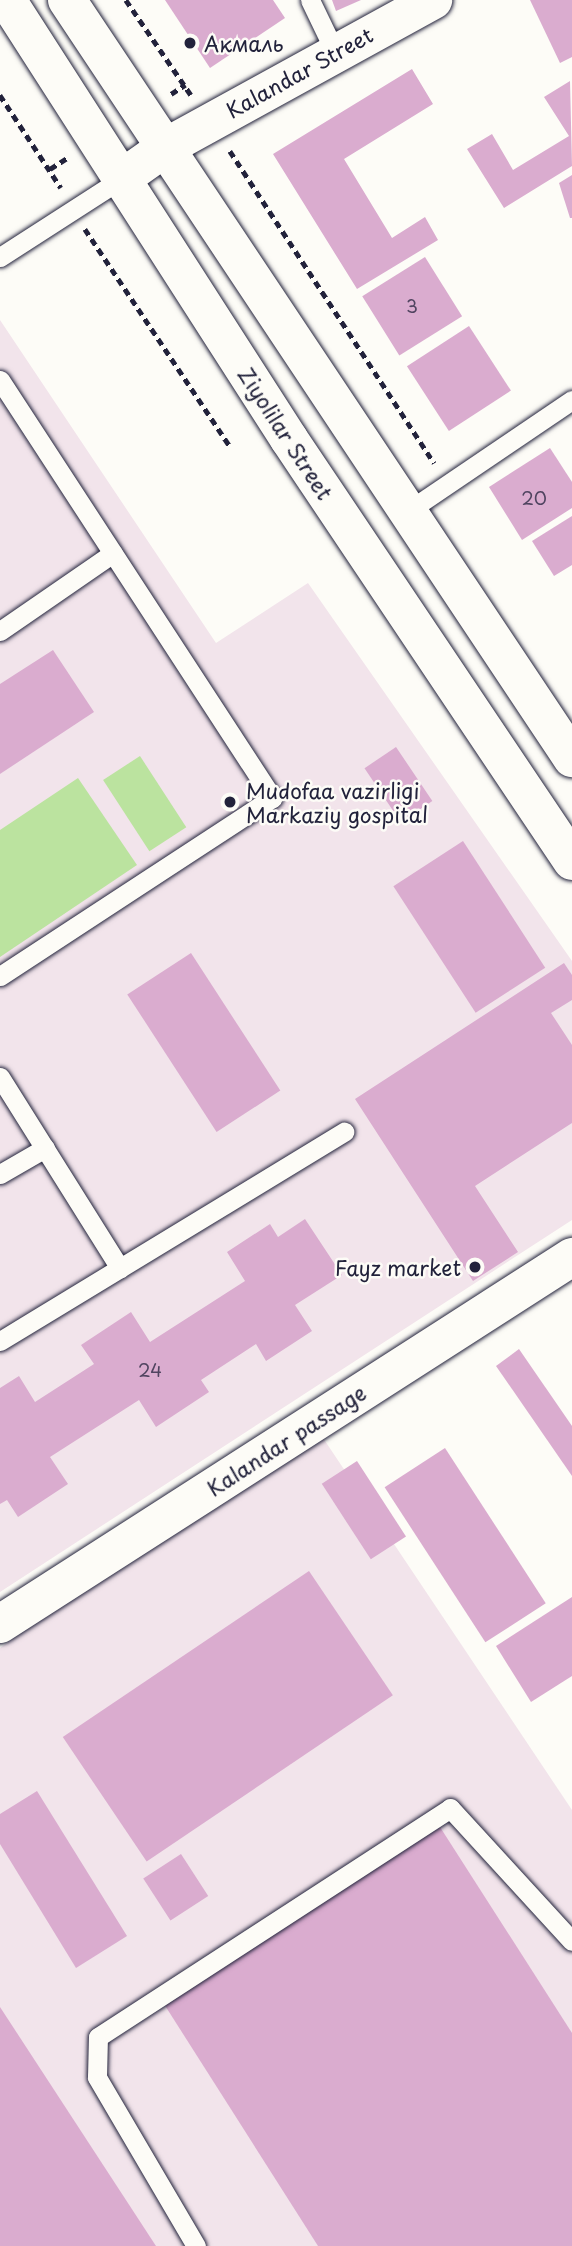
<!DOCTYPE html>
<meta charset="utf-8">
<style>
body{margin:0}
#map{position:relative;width:572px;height:2246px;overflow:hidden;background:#fdfcf7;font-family:"Playpen Sans",sans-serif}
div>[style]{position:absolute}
.built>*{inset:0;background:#f2e4eb}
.green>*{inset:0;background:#bbe39f;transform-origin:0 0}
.building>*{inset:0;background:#daaccf;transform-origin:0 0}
.path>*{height:4.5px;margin-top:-2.25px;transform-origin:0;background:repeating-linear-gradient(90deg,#22223b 0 7px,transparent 0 12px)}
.roads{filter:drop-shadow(0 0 2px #22223b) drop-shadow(0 0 2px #22223b)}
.service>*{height:19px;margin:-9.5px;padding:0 9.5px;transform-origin:9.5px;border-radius:9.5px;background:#fdfcf7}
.minor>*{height:38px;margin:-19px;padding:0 19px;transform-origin:19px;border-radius:19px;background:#fdfcf7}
.tertiary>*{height:38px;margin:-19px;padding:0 19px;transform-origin:19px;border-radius:19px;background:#fdfcf7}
.secondary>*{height:38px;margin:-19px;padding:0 19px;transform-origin:19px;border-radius:19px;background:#fdfcf7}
.dots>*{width:19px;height:19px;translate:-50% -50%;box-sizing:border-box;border:4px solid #fdfcf7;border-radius:50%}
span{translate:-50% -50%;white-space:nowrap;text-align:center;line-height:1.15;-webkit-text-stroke:5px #fdfcf7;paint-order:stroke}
.number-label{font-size:18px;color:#504460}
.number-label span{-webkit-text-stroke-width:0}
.poi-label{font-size:21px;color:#22223b}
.left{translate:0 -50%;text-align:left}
.right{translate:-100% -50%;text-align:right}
.street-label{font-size:21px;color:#22223b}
</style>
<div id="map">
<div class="built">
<div style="clip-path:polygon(0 320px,216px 643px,308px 583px,572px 961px,572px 1220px,0 1592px)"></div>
<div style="clip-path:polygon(313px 1423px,572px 1810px,572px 2246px,0 2246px,0 1648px)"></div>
</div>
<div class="green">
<div style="left:140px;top:756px;width:85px;height:44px;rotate:57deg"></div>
<div style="clip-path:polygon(78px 778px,137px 865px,0 957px,0 830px)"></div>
</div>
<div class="building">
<div style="clip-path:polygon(165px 0,273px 0,285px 18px,210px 68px)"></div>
<div style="clip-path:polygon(332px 0,361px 0,336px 11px)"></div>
<div style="clip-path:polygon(530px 0,572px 0,572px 57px,560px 63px)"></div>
<div style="clip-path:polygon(412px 69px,433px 104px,344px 159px,392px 238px,425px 217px,438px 240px,357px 289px,273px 154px)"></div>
<div style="clip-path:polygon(570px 81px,572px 166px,504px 208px,467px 149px,492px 134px,513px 170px,569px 136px,544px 97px)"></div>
<div style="clip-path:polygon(572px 175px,572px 218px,570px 218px,559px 183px)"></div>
<div style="left:425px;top:257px;width:70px;height:74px;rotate:58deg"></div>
<div style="left:469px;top:326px;width:77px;height:74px;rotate:57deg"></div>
<div style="clip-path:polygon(550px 448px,572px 482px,572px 508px,522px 540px,489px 487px)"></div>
<div style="clip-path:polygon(572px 516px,572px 565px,554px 576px,532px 541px)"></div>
<div style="clip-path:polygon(53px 650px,94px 712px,0 774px,0 684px)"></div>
<div style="left:396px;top:747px;width:65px;height:38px;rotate:56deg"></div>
<div style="left:463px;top:841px;width:151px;height:83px;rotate:57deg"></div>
<div style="left:191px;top:953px;width:164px;height:76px;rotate:57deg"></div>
<div style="clip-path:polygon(564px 963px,572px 975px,572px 1000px,551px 1013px,572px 1045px,572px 1123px,475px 1186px,518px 1252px,473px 1281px,355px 1099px)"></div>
<div style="clip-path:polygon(305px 1219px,342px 1275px,295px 1305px,312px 1331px,266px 1361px,256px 1344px,201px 1380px,209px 1392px,156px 1427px,139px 1400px,50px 1457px,68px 1484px,18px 1517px,7px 1500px,0 1504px,0 1388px,19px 1376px,35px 1402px,94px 1364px,81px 1345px,131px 1312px,150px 1342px,245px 1281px,227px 1252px,270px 1224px,278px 1237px)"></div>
<div style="clip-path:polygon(519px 1349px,572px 1426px,572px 1476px,496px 1366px)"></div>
<div style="left:445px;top:1448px;width:185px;height:72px;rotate:57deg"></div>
<div style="left:357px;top:1461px;width:90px;height:42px;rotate:57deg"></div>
<div style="left:309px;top:1571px;width:150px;height:297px;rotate:56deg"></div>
<div style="clip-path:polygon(572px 1597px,572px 1676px,531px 1702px,496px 1646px)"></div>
<div style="clip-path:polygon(37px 1791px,127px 1936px,76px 1968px,0 1844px,0 1814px)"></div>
<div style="clip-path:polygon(440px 1827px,572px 2033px,572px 2246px,318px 2246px,164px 2004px)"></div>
<div style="left:181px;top:1854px;width:50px;height:45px;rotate:57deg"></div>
<div style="clip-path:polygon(0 2007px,156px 2246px,0 2246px)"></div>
</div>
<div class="path">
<div style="left:126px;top:0;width:115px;rotate:55.6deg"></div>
<div style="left:171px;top:94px;width:17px;rotate:-33deg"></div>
<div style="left:0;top:95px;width:111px;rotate:56.7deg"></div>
<div style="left:230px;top:151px;width:373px;rotate:56.8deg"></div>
<div style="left:50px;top:169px;width:20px;rotate:-33deg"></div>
<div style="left:85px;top:229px;width:260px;rotate:56.3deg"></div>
</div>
<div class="roads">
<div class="service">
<div style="left:310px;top:0;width:58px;rotate:64.3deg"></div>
<div style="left:0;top:257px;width:144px;rotate:-32.8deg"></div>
<div style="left:0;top:380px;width:499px;rotate:56.9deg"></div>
<div style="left:272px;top:798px;width:325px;rotate:146.8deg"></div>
<div style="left:408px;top:511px;width:198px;rotate:-34.1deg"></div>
<div style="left:0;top:631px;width:137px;rotate:-34.6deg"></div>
<div style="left:0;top:1077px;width:226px;rotate:57.9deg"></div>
<div style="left:0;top:1174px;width:52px;rotate:-30deg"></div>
<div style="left:0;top:1341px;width:403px;rotate:-31.3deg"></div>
<div style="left:196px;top:2246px;width:196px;rotate:-120.4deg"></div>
<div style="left:97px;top:2077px;width:40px;rotate:-88.6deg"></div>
<div style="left:98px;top:2037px;width:420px;rotate:-33deg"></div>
<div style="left:450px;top:1808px;width:180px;rotate:47.5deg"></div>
</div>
<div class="minor">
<div style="left:121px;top:179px;width:55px;rotate:-35.4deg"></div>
<div style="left:0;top:1624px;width:680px;rotate:-32.68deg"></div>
</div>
<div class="tertiary">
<div style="left:166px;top:147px;width:305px;rotate:-28.8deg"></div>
</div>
<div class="secondary">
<div style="left:7px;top:0;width:522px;rotate:57.28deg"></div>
<div style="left:289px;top:439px;width:508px;rotate:56.15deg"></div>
<div style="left:67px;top:0;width:911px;rotate:56.33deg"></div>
</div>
</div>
<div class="dots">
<div style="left:190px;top:43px;background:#22223b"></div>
<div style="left:230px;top:802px;background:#22223b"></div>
<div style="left:475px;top:1267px;background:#22223b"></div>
</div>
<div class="number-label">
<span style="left:412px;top:306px">3</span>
<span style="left:534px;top:498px">20</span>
<span style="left:150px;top:1370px">24</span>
</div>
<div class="poi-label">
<span class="left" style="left:204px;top:43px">Акмаль</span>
<span class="left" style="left:246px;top:802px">Mudofaa vazirligi<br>Markaziy gospital</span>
<span class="right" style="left:461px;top:1267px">Fayz market</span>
</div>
<div class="street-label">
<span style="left:299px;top:72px;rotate:-29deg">Kalandar Street</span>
<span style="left:286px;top:433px;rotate:57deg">Ziyolilar Street</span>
<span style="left:286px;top:1440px;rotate:-33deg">Kalandar passage</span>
</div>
</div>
